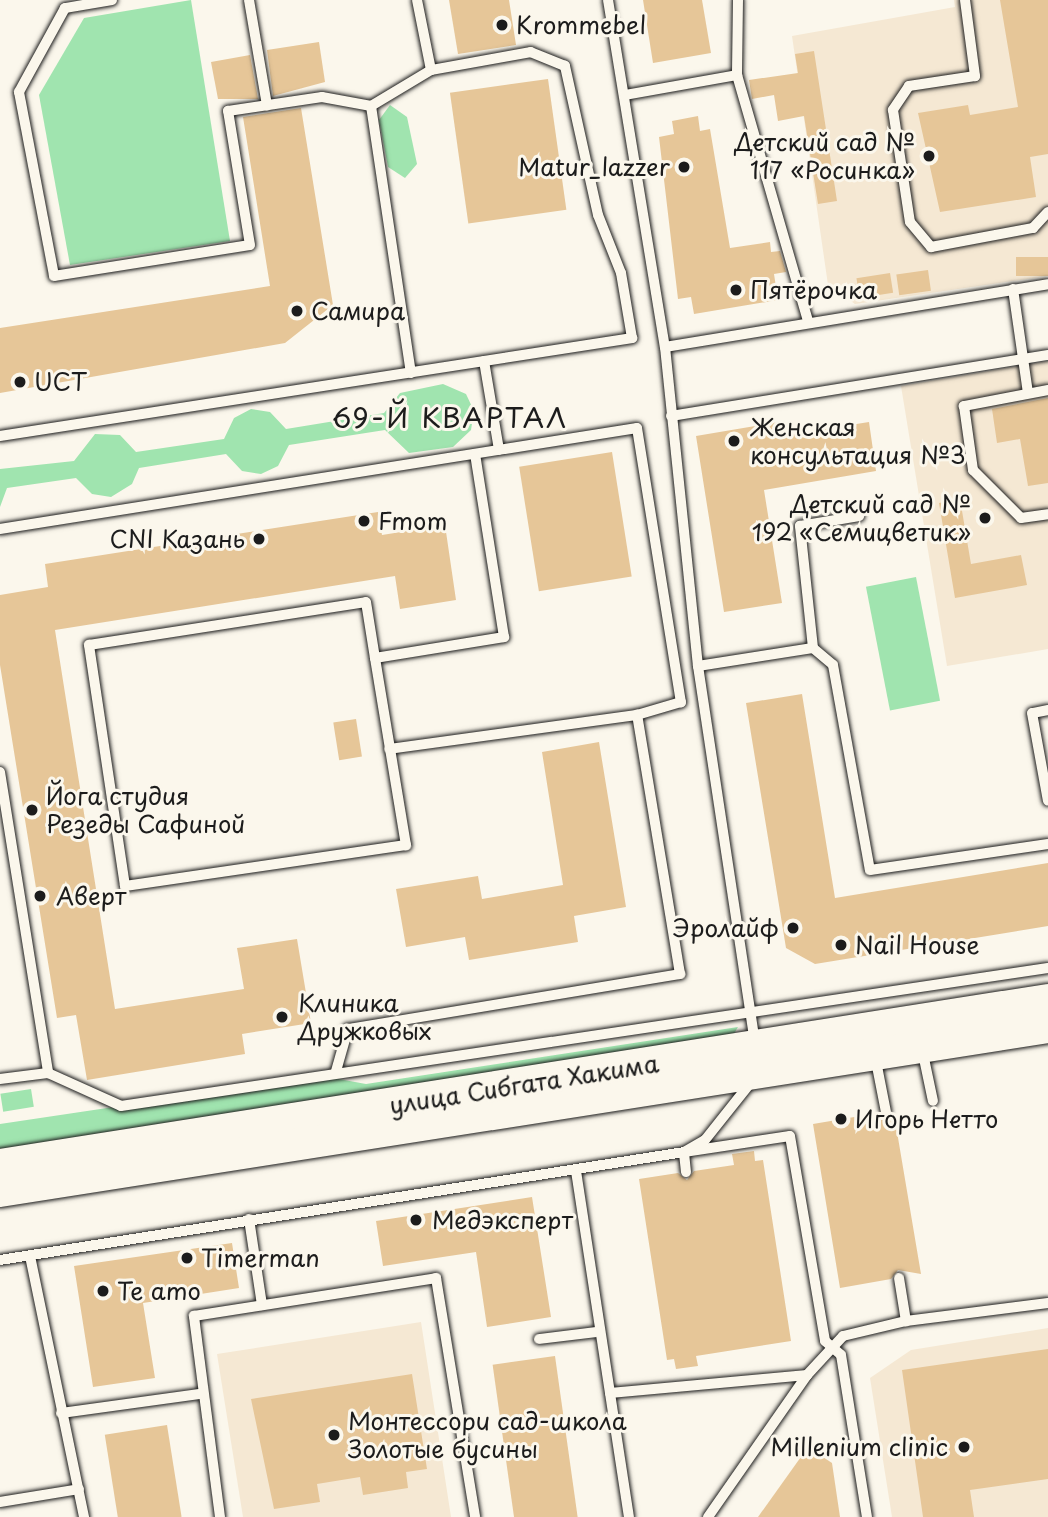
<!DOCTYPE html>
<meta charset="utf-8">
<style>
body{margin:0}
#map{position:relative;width:1048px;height:1517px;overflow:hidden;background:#fbf7ec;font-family:"Playpen Sans",sans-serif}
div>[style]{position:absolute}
.built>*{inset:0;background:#f5e8d3}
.green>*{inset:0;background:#a0e4af;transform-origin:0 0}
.building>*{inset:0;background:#e6c698;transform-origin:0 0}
.roads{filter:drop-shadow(0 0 2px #1c1c1c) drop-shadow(0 0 2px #1c1c1c)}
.service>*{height:10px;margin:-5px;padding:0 5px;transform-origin:5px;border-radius:5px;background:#fbf7ec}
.secondary>*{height:32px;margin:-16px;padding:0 16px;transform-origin:16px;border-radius:16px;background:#fbf7ec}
.dots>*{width:19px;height:19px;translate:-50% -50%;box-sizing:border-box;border:4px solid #fbf7ec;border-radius:50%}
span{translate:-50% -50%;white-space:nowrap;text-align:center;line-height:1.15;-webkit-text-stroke:6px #fbf7ec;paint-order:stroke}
.poi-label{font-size:24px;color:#1c1c1c}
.left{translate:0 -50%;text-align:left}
.right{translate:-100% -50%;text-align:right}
.street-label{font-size:24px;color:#1c1c1c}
.quarter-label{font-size:28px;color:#1c1c1c;letter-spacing:2px}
</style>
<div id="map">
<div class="built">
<div style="clip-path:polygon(954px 0,1048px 0,1048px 276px,855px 304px,828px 285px,792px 36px,955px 7px)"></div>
<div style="clip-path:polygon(1048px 361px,1048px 649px,947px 666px,901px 386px)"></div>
<div style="clip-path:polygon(421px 1322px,451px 1517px,243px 1517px,217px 1354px)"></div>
<div style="clip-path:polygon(1048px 1328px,1048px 1517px,892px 1517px,870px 1378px,911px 1350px)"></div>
</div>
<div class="green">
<div style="clip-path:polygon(191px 0,230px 241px,70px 265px,39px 95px,84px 18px)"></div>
<div style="clip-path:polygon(390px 105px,407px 117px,417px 164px,405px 178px,388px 167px,379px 120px)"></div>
<div style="clip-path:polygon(443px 384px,466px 394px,474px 411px,471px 430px,453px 447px,409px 453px,385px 430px,289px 445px,278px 466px,261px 474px,242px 471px,226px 454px,139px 468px,132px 484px,111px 497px,92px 494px,76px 478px,7px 488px,0 507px,0 469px,74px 461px,95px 434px,120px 435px,136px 452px,224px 439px,234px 418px,251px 409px,270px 412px,286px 429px,384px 413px,400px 393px)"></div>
<div style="left:916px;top:577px;width:126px;height:51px;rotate:79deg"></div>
<div style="clip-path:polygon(738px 1027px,732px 1037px,0 1151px,0 1124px,322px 1076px,366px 1084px)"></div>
<div style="left:31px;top:1089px;width:18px;height:31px;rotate:81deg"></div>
</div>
<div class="building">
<div style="clip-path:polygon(449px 0,509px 0,516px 45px,458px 54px)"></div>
<div style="clip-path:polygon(643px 0,702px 0,711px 53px,653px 63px)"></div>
<div style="clip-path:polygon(1000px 0,1048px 0,1048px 154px,1030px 157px,1036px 197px,940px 212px,918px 113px,968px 105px,970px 115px,1018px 107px)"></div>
<div style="clip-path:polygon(319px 42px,325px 82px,273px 96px,267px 50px)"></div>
<div style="clip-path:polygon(814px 51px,837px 201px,818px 204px,804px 116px,778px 121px,774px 95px,752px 99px,749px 80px,798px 73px,795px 54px)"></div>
<div style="clip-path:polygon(250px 55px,258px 99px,218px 99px,211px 62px)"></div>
<div style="left:548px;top:79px;width:132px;height:99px;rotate:82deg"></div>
<div style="clip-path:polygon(301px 108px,333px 305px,285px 343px,0 393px,0 328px,270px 286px,243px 117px)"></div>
<div style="clip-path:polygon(698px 116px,700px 131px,710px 129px,730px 248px,770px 242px,771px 252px,780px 251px,786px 272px,774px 274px,778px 300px,694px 314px,691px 297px,678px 299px,659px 137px,674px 134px,672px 121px)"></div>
<div style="left:1048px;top:257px;width:19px;height:32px;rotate:90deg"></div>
<div style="left:928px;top:270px;width:21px;height:32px;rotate:82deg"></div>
<div style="left:890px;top:273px;width:20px;height:34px;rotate:81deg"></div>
<div style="clip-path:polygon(1048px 398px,1048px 483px,1028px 486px,1020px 439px,997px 443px,992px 409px)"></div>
<div style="clip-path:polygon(784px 421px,787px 435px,869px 422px,876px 471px,764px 490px,782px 603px,724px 612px,696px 436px)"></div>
<div style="left:612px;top:452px;width:126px;height:94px;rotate:81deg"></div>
<div style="clip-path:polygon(960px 499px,971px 564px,1021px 555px,1027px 585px,955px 598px,939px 503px)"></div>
<div style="clip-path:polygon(378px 512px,382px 535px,445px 525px,456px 600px,400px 609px,395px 576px,55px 630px,115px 1009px,244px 989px,237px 948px,297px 939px,311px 1023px,242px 1034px,245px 1054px,87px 1080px,76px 1015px,57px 1018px,0 665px,0 595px,48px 587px,45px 564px)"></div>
<div style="clip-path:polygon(802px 694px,835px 898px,1048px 863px,1048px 926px,815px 964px,786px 948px,746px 703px)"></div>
<div style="left:356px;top:719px;width:38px;height:23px;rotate:81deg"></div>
<div style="clip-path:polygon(599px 742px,626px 907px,574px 916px,578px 942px,469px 960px,465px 937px,406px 947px,396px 889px,478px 876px,482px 899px,563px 885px,542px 752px)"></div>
<div style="clip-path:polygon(878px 1113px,887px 1120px,894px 1114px,921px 1274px,898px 1270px,891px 1279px,840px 1288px,813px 1124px)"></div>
<div style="clip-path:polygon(754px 1151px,755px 1161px,763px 1160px,791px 1341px,696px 1356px,698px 1366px,676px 1369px,674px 1359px,667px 1360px,639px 1179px,678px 1173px,687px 1180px,694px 1171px,734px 1165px,732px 1154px)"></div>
<div style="clip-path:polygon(532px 1197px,551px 1317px,487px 1327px,476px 1252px,383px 1266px,376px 1221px)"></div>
<div style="clip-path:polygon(232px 1243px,239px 1288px,143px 1303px,155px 1378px,93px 1387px,74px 1266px)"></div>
<div style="clip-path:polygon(1048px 1349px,1048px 1479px,970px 1490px,974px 1517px,923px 1517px,902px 1370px)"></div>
<div style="left:555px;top:1356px;width:163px;height:63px;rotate:82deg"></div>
<div style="clip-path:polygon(412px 1374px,427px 1469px,406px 1472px,408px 1488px,363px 1495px,360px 1477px,317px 1484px,320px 1502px,274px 1509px,251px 1399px)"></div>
<div style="left:167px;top:1425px;width:93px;height:63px;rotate:81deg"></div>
<div style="clip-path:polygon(808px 1447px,832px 1463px,840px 1517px,758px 1517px)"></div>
</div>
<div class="roads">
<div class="service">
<div style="left:112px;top:0;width:48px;rotate:170.3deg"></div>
<div style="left:65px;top:8px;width:96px;rotate:118.7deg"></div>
<div style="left:19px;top:92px;width:187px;rotate:79.2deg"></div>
<div style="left:54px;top:276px;width:198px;rotate:-9deg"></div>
<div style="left:250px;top:245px;width:136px;rotate:-99.3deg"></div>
<div style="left:228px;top:111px;width:95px;rotate:-8.5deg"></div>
<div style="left:322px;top:97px;width:50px;rotate:10.4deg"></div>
<div style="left:371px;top:106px;width:70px;rotate:-31deg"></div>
<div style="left:431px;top:70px;width:71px;rotate:-101.3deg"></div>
<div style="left:249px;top:0;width:107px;rotate:80.3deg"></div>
<div style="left:608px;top:0;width:352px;rotate:80.7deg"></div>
<div style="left:665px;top:347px;width:321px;rotate:84.1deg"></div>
<div style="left:698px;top:666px;width:382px;rotate:81.4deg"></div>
<div style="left:738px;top:0;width:75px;rotate:90.8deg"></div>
<div style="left:737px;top:75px;width:256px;rotate:73.9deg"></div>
<div style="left:965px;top:0;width:77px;rotate:82.5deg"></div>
<div style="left:975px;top:76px;width:67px;rotate:171.4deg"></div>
<div style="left:909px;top:86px;width:29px;rotate:124deg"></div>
<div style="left:893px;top:110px;width:113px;rotate:81.4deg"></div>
<div style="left:910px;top:222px;width:33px;rotate:50deg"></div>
<div style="left:931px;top:247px;width:104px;rotate:-10.6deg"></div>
<div style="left:1033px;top:228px;width:22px;rotate:-47deg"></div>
<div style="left:625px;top:95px;width:114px;rotate:-10.1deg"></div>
<div style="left:371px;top:106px;width:270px;rotate:81.5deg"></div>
<div style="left:1013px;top:289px;width:105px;rotate:81.8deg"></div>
<div style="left:665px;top:347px;width:388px;rotate:-9.3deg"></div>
<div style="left:484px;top:361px;width:90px;rotate:80.4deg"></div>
<div style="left:1048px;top:390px;width:86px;rotate:169.2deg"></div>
<div style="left:964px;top:406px;width:65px;rotate:82deg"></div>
<div style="left:973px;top:470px;width:68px;rotate:45deg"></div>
<div style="left:1021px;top:518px;width:27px;rotate:-8deg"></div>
<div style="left:671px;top:416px;width:382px;rotate:-9.2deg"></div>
<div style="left:0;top:436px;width:640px;rotate:-8.81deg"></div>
<div style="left:632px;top:338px;width:66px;rotate:-99.6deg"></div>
<div style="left:621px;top:273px;width:62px;rotate:-111.6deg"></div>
<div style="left:598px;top:215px;width:153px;rotate:-102.5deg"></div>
<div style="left:565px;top:66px;width:37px;rotate:-158deg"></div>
<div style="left:531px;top:52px;width:102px;rotate:169.8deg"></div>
<div style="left:0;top:529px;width:645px;rotate:-9.01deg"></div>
<div style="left:637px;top:428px;width:278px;rotate:80.9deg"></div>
<div style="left:681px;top:702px;width:46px;rotate:163.5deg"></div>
<div style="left:637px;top:715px;width:250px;rotate:172.2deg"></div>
<div style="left:813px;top:648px;width:123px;rotate:-96.1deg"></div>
<div style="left:800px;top:526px;width:60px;rotate:-9.6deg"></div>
<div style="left:375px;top:658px;width:190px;rotate:80.6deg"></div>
<div style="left:406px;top:845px;width:284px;rotate:171.7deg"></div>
<div style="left:125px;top:886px;width:244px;rotate:-98.5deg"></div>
<div style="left:89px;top:645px;width:280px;rotate:-8.8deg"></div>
<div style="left:366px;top:602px;width:57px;rotate:80.9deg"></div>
<div style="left:375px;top:658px;width:131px;rotate:-9.2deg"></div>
<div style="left:504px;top:637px;width:185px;rotate:-99deg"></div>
<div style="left:698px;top:666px;width:116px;rotate:-8.9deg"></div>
<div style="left:813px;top:648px;width:26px;rotate:40deg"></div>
<div style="left:833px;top:665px;width:208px;rotate:79.8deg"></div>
<div style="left:870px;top:870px;width:180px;rotate:-8.3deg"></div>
<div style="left:1048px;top:710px;width:16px;rotate:169deg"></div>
<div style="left:1032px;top:713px;width:89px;rotate:79.7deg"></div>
<div style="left:0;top:772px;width:305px;rotate:80.9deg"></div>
<div style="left:922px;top:1049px;width:53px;rotate:78.1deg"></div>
<div style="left:875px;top:1056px;width:57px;rotate:78.9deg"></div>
<div style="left:336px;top:1071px;width:44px;rotate:-74.1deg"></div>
<div style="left:348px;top:1029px;width:337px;rotate:-9.4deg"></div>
<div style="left:680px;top:974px;width:263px;rotate:-99.4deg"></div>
<div style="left:0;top:1079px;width:48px;rotate:-7.1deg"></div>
<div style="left:48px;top:1073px;width:80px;rotate:24.3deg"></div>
<div style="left:121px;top:1106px;width:937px;rotate:-8.47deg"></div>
<div style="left:576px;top:1171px;width:350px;rotate:81.3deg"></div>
<div style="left:686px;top:1172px;width:20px;rotate:-96deg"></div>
<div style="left:684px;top:1152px;width:107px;rotate:-8.6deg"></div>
<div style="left:790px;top:1136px;width:208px;rotate:80.3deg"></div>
<div style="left:825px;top:1341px;width:21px;rotate:41deg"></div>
<div style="left:841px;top:1355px;width:164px;rotate:80.9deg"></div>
<div style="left:249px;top:1219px;width:87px;rotate:81.4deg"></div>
<div style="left:30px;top:1256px;width:267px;rotate:78.3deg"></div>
<div style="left:0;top:1260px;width:692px;rotate:-8.97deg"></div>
<div style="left:684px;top:1152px;width:24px;rotate:-30deg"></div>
<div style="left:705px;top:1140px;width:75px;rotate:-51.5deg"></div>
<div style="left:899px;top:1278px;width:44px;rotate:80.8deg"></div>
<div style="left:539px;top:1339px;width:57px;rotate:-7deg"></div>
<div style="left:610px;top:1393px;width:198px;rotate:-5.2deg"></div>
<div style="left:61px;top:1413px;width:140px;rotate:-7.8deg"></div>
<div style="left:0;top:1502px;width:80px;rotate:-9.3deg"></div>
<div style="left:220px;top:1517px;width:203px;rotate:-97.4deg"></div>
<div style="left:194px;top:1316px;width:245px;rotate:-8.9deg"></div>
<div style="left:436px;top:1278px;width:242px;rotate:80.7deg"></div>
<div style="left:708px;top:1517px;width:173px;rotate:-55.1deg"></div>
<div style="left:807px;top:1375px;width:53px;rotate:-47.3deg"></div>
<div style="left:843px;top:1336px;width:65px;rotate:-13.4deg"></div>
<div style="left:906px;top:1321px;width:143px;rotate:-7.2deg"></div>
</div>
<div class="secondary">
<div style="left:0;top:1165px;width:1061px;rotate:-8.95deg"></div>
<div style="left:0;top:1191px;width:1061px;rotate:-8.89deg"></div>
</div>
</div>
<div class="dots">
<div style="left:502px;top:25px;background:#1c1c1c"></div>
<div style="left:929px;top:156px;background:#1c1c1c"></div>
<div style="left:684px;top:167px;background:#1c1c1c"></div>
<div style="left:736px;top:290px;background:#1c1c1c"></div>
<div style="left:297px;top:311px;background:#1c1c1c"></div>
<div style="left:20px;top:382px;background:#1c1c1c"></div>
<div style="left:734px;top:441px;background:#1c1c1c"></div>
<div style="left:985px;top:518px;background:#1c1c1c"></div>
<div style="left:364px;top:521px;background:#1c1c1c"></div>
<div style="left:259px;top:539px;background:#1c1c1c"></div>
<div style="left:32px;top:810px;background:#1c1c1c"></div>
<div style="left:40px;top:896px;background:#1c1c1c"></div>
<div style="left:793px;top:928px;background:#1c1c1c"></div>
<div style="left:841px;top:945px;background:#1c1c1c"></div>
<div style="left:282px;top:1017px;background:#1c1c1c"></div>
<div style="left:841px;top:1119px;background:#1c1c1c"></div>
<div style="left:416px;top:1220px;background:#1c1c1c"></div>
<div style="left:187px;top:1258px;background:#1c1c1c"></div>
<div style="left:103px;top:1291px;background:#1c1c1c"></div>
<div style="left:334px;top:1435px;background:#1c1c1c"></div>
<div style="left:964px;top:1447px;background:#1c1c1c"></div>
</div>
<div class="poi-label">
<span class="left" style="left:516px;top:25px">Krommebel</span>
<span class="right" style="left:915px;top:156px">Детский сад №<br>117 «Росинка»</span>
<span class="right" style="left:670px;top:167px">Matur_lazzer</span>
<span class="left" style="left:750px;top:290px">Пятёрочка</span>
<span class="left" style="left:311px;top:311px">Самира</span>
<span class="left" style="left:34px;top:382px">UCT</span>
<span class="left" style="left:750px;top:441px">Женская<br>консультация №3</span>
<span class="right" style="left:971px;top:518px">Детский сад №<br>192 «Семицветик»</span>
<span class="left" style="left:378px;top:521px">Fmom</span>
<span class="right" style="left:245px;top:539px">CNI Казань</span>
<span class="left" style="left:46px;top:810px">Йога студия<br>Резеды Сафиной</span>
<span class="left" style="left:56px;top:896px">Аверт</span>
<span class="right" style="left:779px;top:928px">Эролайф</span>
<span class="left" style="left:855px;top:945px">Nail House</span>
<span class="left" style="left:298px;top:1017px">Клиника<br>Дружковых</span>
<span class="left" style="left:855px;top:1119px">Игорь Нетто</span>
<span class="left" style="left:432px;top:1220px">Медэксперт</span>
<span class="left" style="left:201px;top:1258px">Timerman</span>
<span class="left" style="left:117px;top:1291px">Te amo</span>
<span class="left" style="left:348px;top:1435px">Монтессори сад-школа<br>Золотые бусины</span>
<span class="right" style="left:948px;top:1447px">Millenium clinic</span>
</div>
<div class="street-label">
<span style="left:524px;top:1084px;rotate:-9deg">улица Сибгата Хакима</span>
</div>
<div class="quarter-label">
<span style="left:450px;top:417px">69-Й КВАРТАЛ</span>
</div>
</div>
